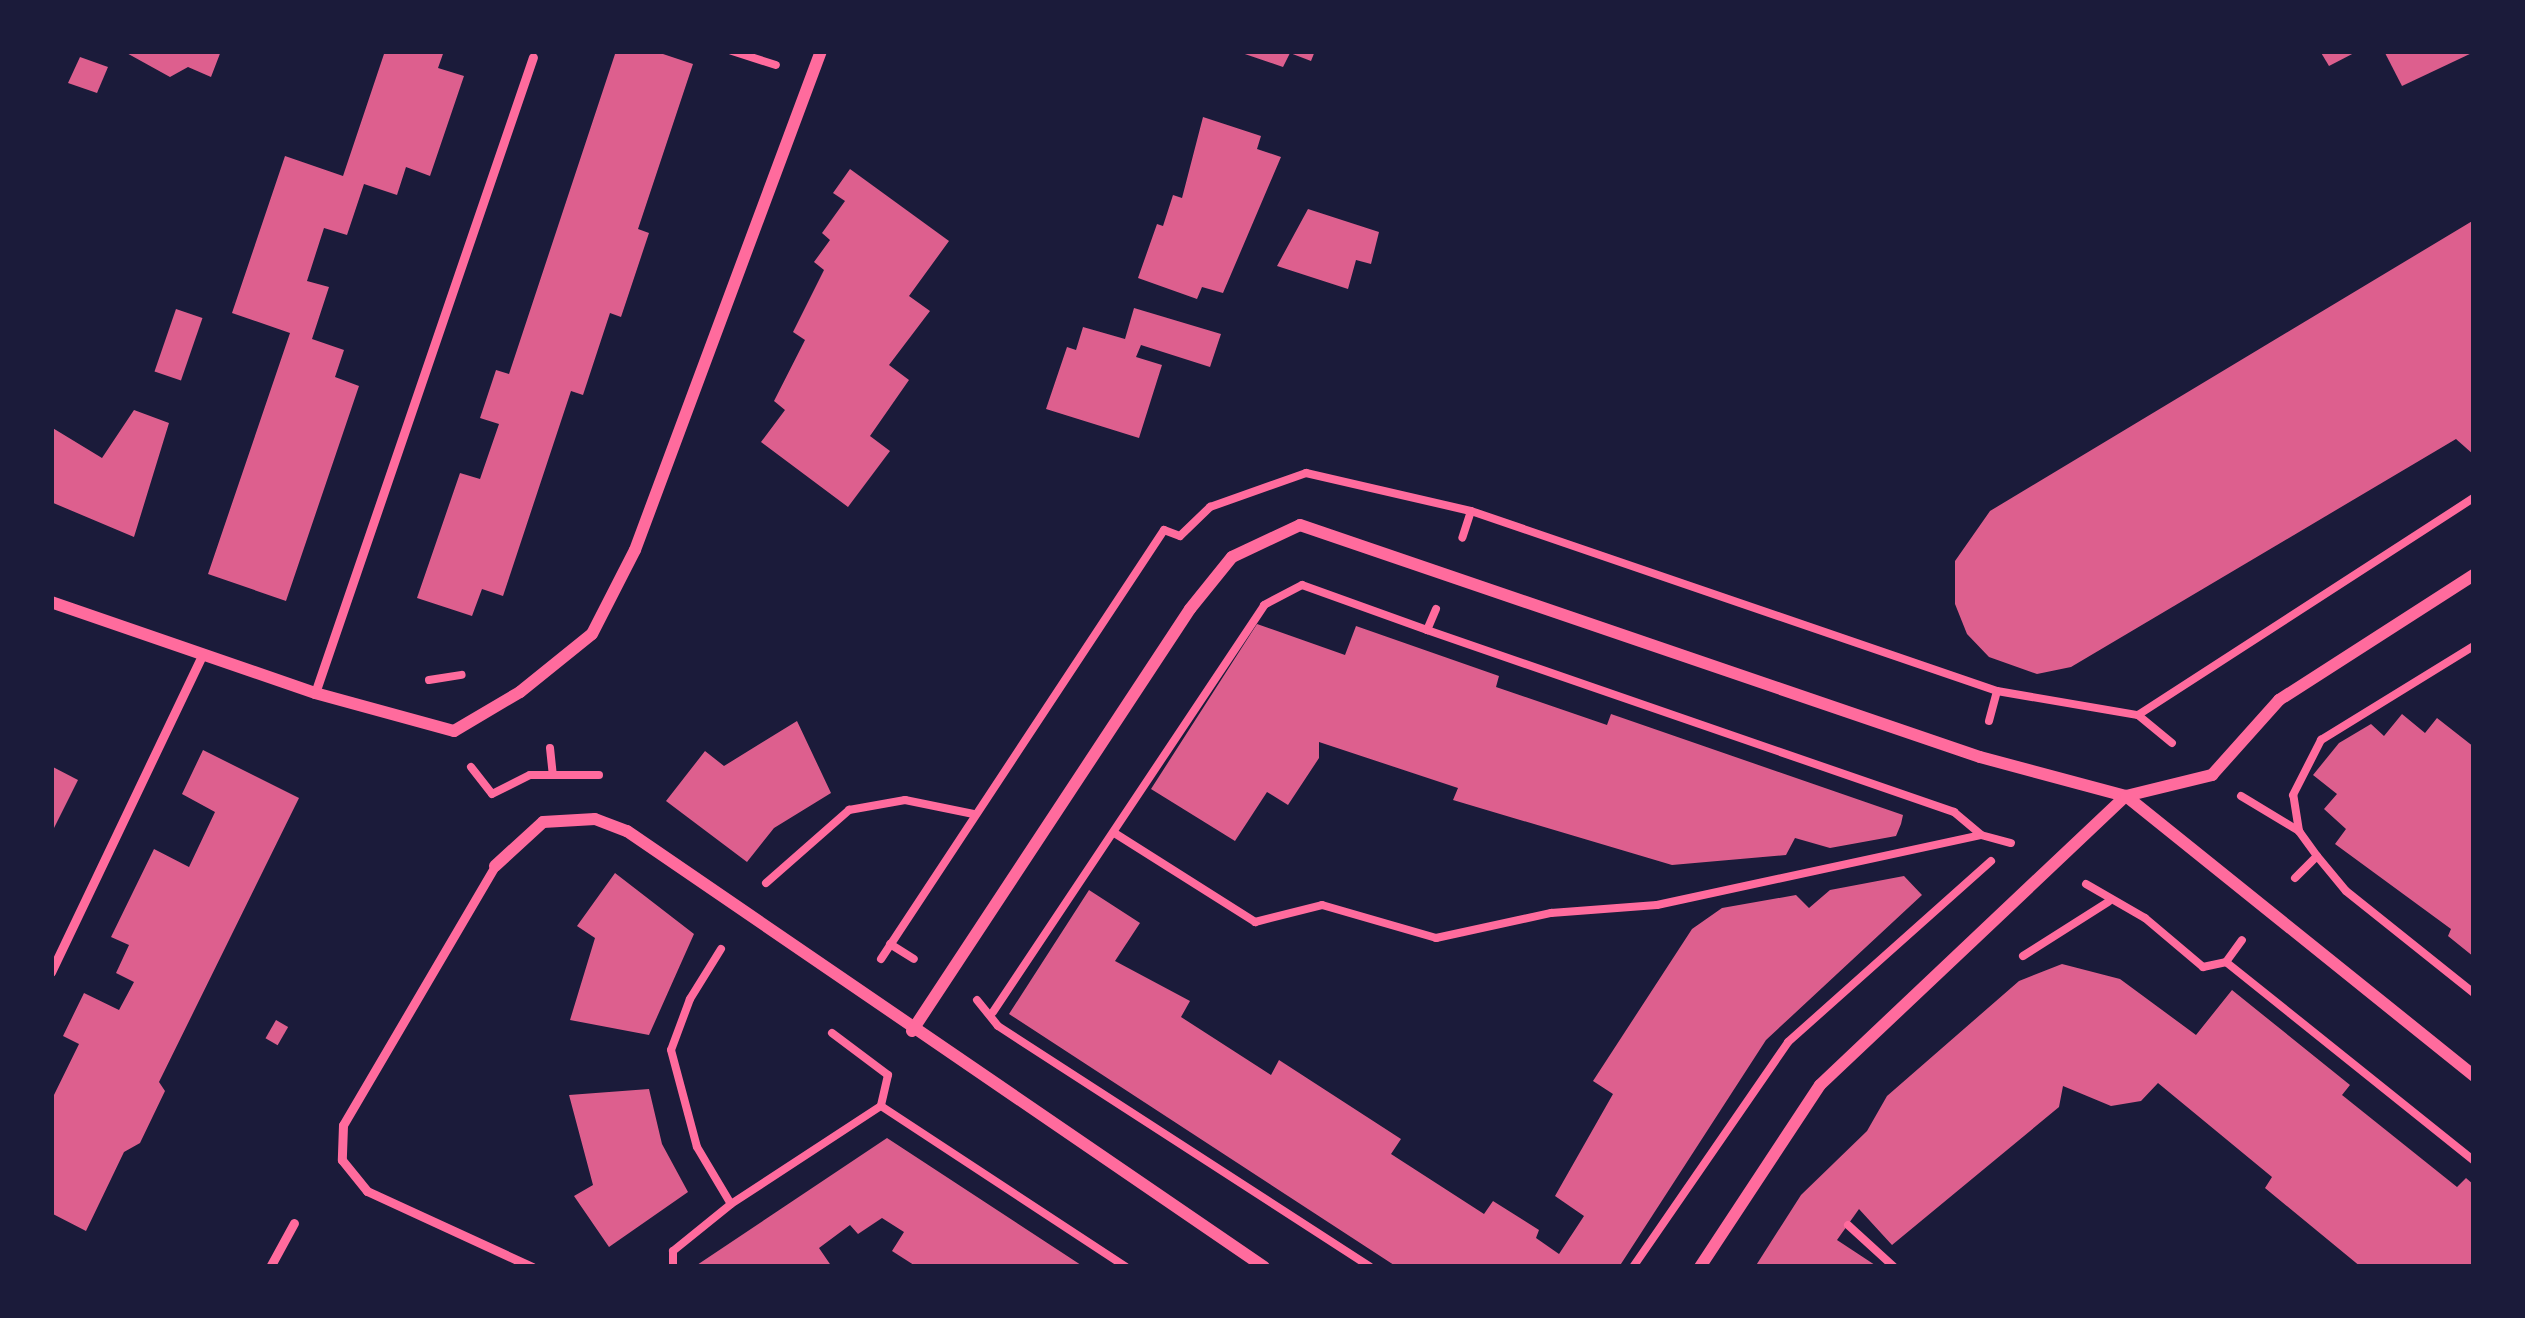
<!DOCTYPE html>
<style>
body{margin:0}
#map{position:relative;width:2525px;height:1318px;overflow:hidden;background:#1b1b3a;font-family:Helvetica,sans-serif}
div>[style]{position:absolute}
.building>*{inset:0;background:#dd5f8e;transform-origin:0 0}
.path>*{height:8px;margin:-4px;padding:0 4px;transform-origin:4px;border-radius:4px;background:#ff6b9d}
.service>*{height:9px;margin:-4.5px;padding:0 4.5px;transform-origin:4.5px;border-radius:4.5px;background:#ff6b9d}
.minor>*{height:12px;margin:-6px;padding:0 6px;transform-origin:6px;border-radius:6px;background:#ff6b9d}
span{translate:-50% -50%;white-space:nowrap;text-align:center;line-height:1.15;-webkit-text-stroke:9px #1b1b3a;paint-order:stroke}
.frame{position:absolute;inset:0;border:54px solid #1b1b3a;pointer-events:none}
</style>
<div id="map">
<div class="building">
<div style="clip-path:polygon(123px 51px,221px 51px,211px 77px,188px 67px,170px 77px)"></div>
<div style="clip-path:polygon(385px 51px,444px 51px,438px 68px,464px 76px,430px 176px,406px 167px,397px 195px,364px 184px,347px 235px,324px 228px,307px 281px,329px 287px,312px 339px,344px 350px,335px 377px,359px 386px,286px 601px,208px 574px,290px 333px,232px 313px,285px 156px,343px 176px)"></div>
<div style="clip-path:polygon(616px 51px,654px 51px,693px 64px,638px 229px,649px 233px,621px 317px,610px 313px,583px 395px,571px 391px,503px 596px,482px 589px,472px 616px,417px 598px,460px 473px,480px 479px,499px 424px,480px 418px,496px 370px,509px 374px)"></div>
<div style="clip-path:polygon(1236px 51px,1315px 51px,1311px 61px,1290px 53px,1283px 67px)"></div>
<div style="clip-path:polygon(2320px 51px,2358px 51px,2329px 66px)"></div>
<div style="clip-path:polygon(2384px 51px,2474px 51px,2474px 52px,2402px 86px)"></div>
<div style="clip-path:polygon(80px 57px,108px 67px,97px 93px,68px 83px)"></div>
<div style="clip-path:polygon(1203px 117px,1261px 136px,1257px 149px,1281px 157px,1223px 293px,1202px 287px,1197px 299px,1138px 278px,1157px 224px,1163px 226px,1173px 195px,1182px 198px)"></div>
<div style="clip-path:polygon(850px 169px,949px 241px,909px 296px,930px 311px,889px 365px,909px 380px,870px 436px,890px 451px,848px 507px,761px 442px,785px 410px,774px 401px,805px 340px,793px 332px,824px 270px,814px 262px,830px 240px,822px 233px,845px 201px,833px 193px)"></div>
<div style="clip-path:polygon(1308px 209px,1379px 232px,1371px 264px,1356px 260px,1348px 289px,1277px 266px)"></div>
<div style="clip-path:polygon(2474px 220px,2474px 455px,2456px 439px,2071px 667px,2037px 674px,1989px 657px,1967px 634px,1955px 604px,1955px 561px,1990px 511px)"></div>
<div style="clip-path:polygon(1134px 308px,1221px 334px,1210px 367px,1141px 345px,1136px 357px,1162px 365px,1139px 438px,1046px 409px,1067px 347px,1076px 350px,1083px 327px,1125px 339px)"></div>
<div style="left:176px;top:309px;width:28px;height:66px;rotate:19deg"></div>
<div style="clip-path:polygon(134px 410px,169px 423px,134px 537px,51px 502px,51px 427px,102px 458px)"></div>
<div style="clip-path:polygon(1257px 624px,1345px 655px,1356px 626px,1499px 676px,1496px 687px,1607px 725px,1611px 714px,1903px 815px,1901px 824px,1896px 836px,1830px 848px,1795px 838px,1786px 855px,1672px 865px,1453px 800px,1458px 788px,1319px 742px,1319px 758px,1288px 805px,1267px 792px,1235px 841px,1151px 789px)"></div>
<div style="clip-path:polygon(2402px 714px,2425px 733px,2437px 718px,2474px 747px,2474px 957px,2448px 936px,2451px 929px,2335px 844px,2346px 829px,2324px 809px,2337px 794px,2313px 775px,2339px 743px,2371px 724px,2384px 736px)"></div>
<div style="clip-path:polygon(797px 721px,831px 793px,774px 828px,747px 862px,666px 801px,705px 751px,724px 766px)"></div>
<div style="clip-path:polygon(203px 750px,299px 798px,159px 1082px,165px 1091px,140px 1143px,124px 1152px,86px 1231px,51px 1213px,51px 1101px,79px 1044px,63px 1036px,84px 993px,119px 1010px,134px 982px,116px 973px,129px 945px,111px 937px,154px 849px,189px 867px,215px 812px,182px 794px)"></div>
<div style="clip-path:polygon(51px 766px,78px 780px,51px 834px)"></div>
<div style="clip-path:polygon(615px 873px,694px 934px,649px 1035px,570px 1020px,595px 938px,577px 926px)"></div>
<div style="clip-path:polygon(1904px 876px,1922px 895px,1766px 1040px,1619px 1267px,1397px 1267px,1009px 1014px,1089px 890px,1140px 923px,1115px 961px,1190px 1001px,1181px 1017px,1271px 1075px,1279px 1060px,1401px 1139px,1391px 1154px,1484px 1214px,1493px 1201px,1539px 1230px,1536px 1238px,1559px 1254px,1584px 1216px,1555px 1196px,1613px 1094px,1593px 1081px,1692px 929px,1722px 908px,1796px 895px,1809px 908px,1830px 890px)"></div>
<div style="clip-path:polygon(2062px 964px,2120px 979px,2196px 1035px,2232px 990px,2350px 1085px,2342px 1095px,2457px 1187px,2466px 1178px,2474px 1185px,2474px 1267px,2361px 1267px,2265px 1188px,2272px 1177px,2158px 1083px,2141px 1101px,2111px 1106px,2063px 1086px,2059px 1107px,1892px 1245px,1859px 1209px,1837px 1240px,1878px 1267px,1755px 1267px,1801px 1195px,1867px 1131px,1887px 1096px,2019px 981px)"></div>
<div style="left:276px;top:1020px;width:14px;height:21px;rotate:30deg"></div>
<div style="clip-path:polygon(649px 1089px,662px 1144px,688px 1192px,609px 1247px,574px 1196px,593px 1185px,569px 1095px)"></div>
<div style="clip-path:polygon(887px 1138px,1084px 1267px,917px 1267px,892px 1251px,904px 1232px,882px 1218px,858px 1234px,850px 1225px,819px 1248px,832px 1267px,694px 1267px)"></div>
</div>
<div class="path">
<div style="left:732px;top:51px;width:46px;rotate:17.7deg"></div>
<div style="left:1471px;top:511px;width:556px;rotate:18.89deg"></div>
<div style="left:1436px;top:609px;width:23px;rotate:113deg"></div>
<div style="left:1427px;top:630px;width:558px;rotate:19.05deg"></div>
<div style="left:1954px;top:812px;width:35px;rotate:40deg"></div>
<div style="left:1981px;top:835px;width:31px;rotate:15deg"></div>
<div style="left:429px;top:680px;width:33px;rotate:-9deg"></div>
<div style="left:2138px;top:715px;width:400px;rotate:-32.9deg"></div>
<div style="left:1989px;top:721px;width:31px;rotate:-75deg"></div>
<div style="left:1997px;top:691px;width:143px;rotate:9.7deg"></div>
<div style="left:2138px;top:715px;width:44px;rotate:39.5deg"></div>
<div style="left:550px;top:748px;width:27px;rotate:84deg"></div>
<div style="left:471px;top:767px;width:34px;rotate:52deg"></div>
<div style="left:492px;top:794px;width:42px;rotate:-26.6deg"></div>
<div style="left:530px;top:775px;width:69px"></div>
<div style="left:2241px;top:796px;width:68px;rotate:31.1deg"></div>
<div style="left:1116px;top:834px;width:165px;rotate:32.3deg"></div>
<div style="left:1255px;top:922px;width:69px;rotate:-14.2deg"></div>
<div style="left:1322px;top:905px;width:119px;rotate:16.1deg"></div>
<div style="left:1436px;top:938px;width:118px;rotate:-12.3deg"></div>
<div style="left:1551px;top:913px;width:106px;rotate:-4.3deg"></div>
<div style="left:1657px;top:905px;width:331px;rotate:-12.2deg"></div>
<div style="left:2317px;top:856px;width:45px;rotate:50.4deg"></div>
<div style="left:2346px;top:891px;width:164px;rotate:38.6deg"></div>
<div style="left:2295px;top:878px;width:31px;rotate:-45deg"></div>
<div style="left:2317px;top:856px;width:31px;rotate:-126deg"></div>
<div style="left:2299px;top:831px;width:36px;rotate:-99deg"></div>
<div style="left:2293px;top:795px;width:62px;rotate:-63deg"></div>
<div style="left:2321px;top:740px;width:180px;rotate:-31.6deg"></div>
<div style="left:766px;top:883px;width:111px;rotate:-41.3deg"></div>
<div style="left:849px;top:810px;width:57px;rotate:-10.1deg"></div>
<div style="left:905px;top:800px;width:70px;rotate:11.5deg"></div>
<div style="left:2086px;top:884px;width:68px;rotate:30deg"></div>
<div style="left:2145px;top:918px;width:76px;rotate:40.2deg"></div>
<div style="left:2203px;top:967px;width:24px;rotate:-12deg"></div>
<div style="left:2226px;top:962px;width:27px;rotate:-54deg"></div>
<div style="left:890px;top:944px;width:28px;rotate:32deg"></div>
<div style="left:721px;top:949px;width:59px;rotate:121.8deg"></div>
<div style="left:690px;top:999px;width:54px;rotate:110.4deg"></div>
<div style="left:671px;top:1050px;width:100px;rotate:75deg"></div>
<div style="left:697px;top:1147px;width:66px;rotate:59.2deg"></div>
<div style="left:2023px;top:956px;width:101px;rotate:-32.4deg"></div>
<div style="left:881px;top:959px;width:514px;rotate:-56.59deg"></div>
<div style="left:1164px;top:530px;width:17px;rotate:21deg"></div>
<div style="left:1180px;top:536px;width:42px;rotate:-44deg"></div>
<div style="left:1210px;top:507px;width:102px;rotate:-19.5deg"></div>
<div style="left:1306px;top:473px;width:169px;rotate:13deg"></div>
<div style="left:1471px;top:511px;width:28px;rotate:108deg"></div>
<div style="left:2226px;top:962px;width:318px;rotate:38.7deg"></div>
<div style="left:977px;top:1000px;width:33px;rotate:51deg"></div>
<div style="left:998px;top:1026px;width:443px;rotate:32.9deg"></div>
<div style="left:993px;top:1012px;width:489px;rotate:-56.3deg"></div>
<div style="left:1264px;top:605px;width:43px;rotate:-27.8deg"></div>
<div style="left:1302px;top:585px;width:133px;rotate:19.8deg"></div>
<div style="left:832px;top:1033px;width:70px;rotate:36.9deg"></div>
<div style="left:888px;top:1075px;width:32px;rotate:103deg"></div>
<div style="left:881px;top:1106px;width:293px;rotate:33.3deg"></div>
<div style="left:1848px;top:1225px;width:62px;rotate:42.4deg"></div>
<div style="left:673px;top:1267px;width:16px;rotate:-90deg"></div>
<div style="left:673px;top:1251px;width:75px;rotate:-39deg"></div>
<div style="left:731px;top:1204px;width:179px;rotate:-33.2deg"></div>
<div style="left:1633px;top:1267px;width:273px;rotate:-55.4deg"></div>
<div style="left:1788px;top:1042px;width:272px;rotate:-41.7deg"></div>
</div>
<div class="service">
<div style="left:315px;top:693px;width:672px;rotate:-71.08deg"></div>
<div style="left:495px;top:866px;width:300px;rotate:120.4deg"></div>
<div style="left:343px;top:1125px;width:35px;rotate:92deg"></div>
<div style="left:342px;top:1160px;width:40px;rotate:51deg"></div>
<div style="left:367px;top:1191px;width:182px;rotate:24.7deg"></div>
<div style="left:51px;top:972px;width:351px;rotate:-64.5deg"></div>
<div style="left:270px;top:1267px;width:50px;rotate:-61.4deg"></div>
</div>
<div class="minor">
<div style="left:51px;top:602px;width:279px;rotate:19deg"></div>
<div style="left:315px;top:693px;width:144px;rotate:15.3deg"></div>
<div style="left:454px;top:731px;width:77px;rotate:-30.6deg"></div>
<div style="left:520px;top:692px;width:92px;rotate:-38.9deg"></div>
<div style="left:592px;top:634px;width:94px;rotate:-62.9deg"></div>
<div style="left:635px;top:550px;width:533px;rotate:-69.56deg"></div>
<div style="left:495px;top:866px;width:65px;rotate:-42.5deg"></div>
<div style="left:543px;top:822px;width:52px;rotate:-3.3deg"></div>
<div style="left:595px;top:819px;width:34px;rotate:21deg"></div>
<div style="left:627px;top:831px;width:772px;rotate:34.39deg"></div>
<div style="left:912px;top:1031px;width:505px;rotate:-56.62deg"></div>
<div style="left:1190px;top:609px;width:67px;rotate:-51.1deg"></div>
<div style="left:1232px;top:557px;width:75px;rotate:-25.2deg"></div>
<div style="left:1300px;top:525px;width:718px;rotate:18.84deg"></div>
<div style="left:1980px;top:757px;width:151px;rotate:15deg"></div>
<div style="left:2126px;top:796px;width:447px;rotate:38.8deg"></div>
<div style="left:1700px;top:1267px;width:218px;rotate:-56.6deg"></div>
<div style="left:1820px;top:1085px;width:421px;rotate:-43.4deg"></div>
<div style="left:2126px;top:796px;width:89px;rotate:-13.7deg"></div>
<div style="left:2212px;top:775px;width:101px;rotate:-48.2deg"></div>
<div style="left:2279px;top:700px;width:232px;rotate:-32.7deg"></div>
</div>
<div class="frame"></div>
</div>
